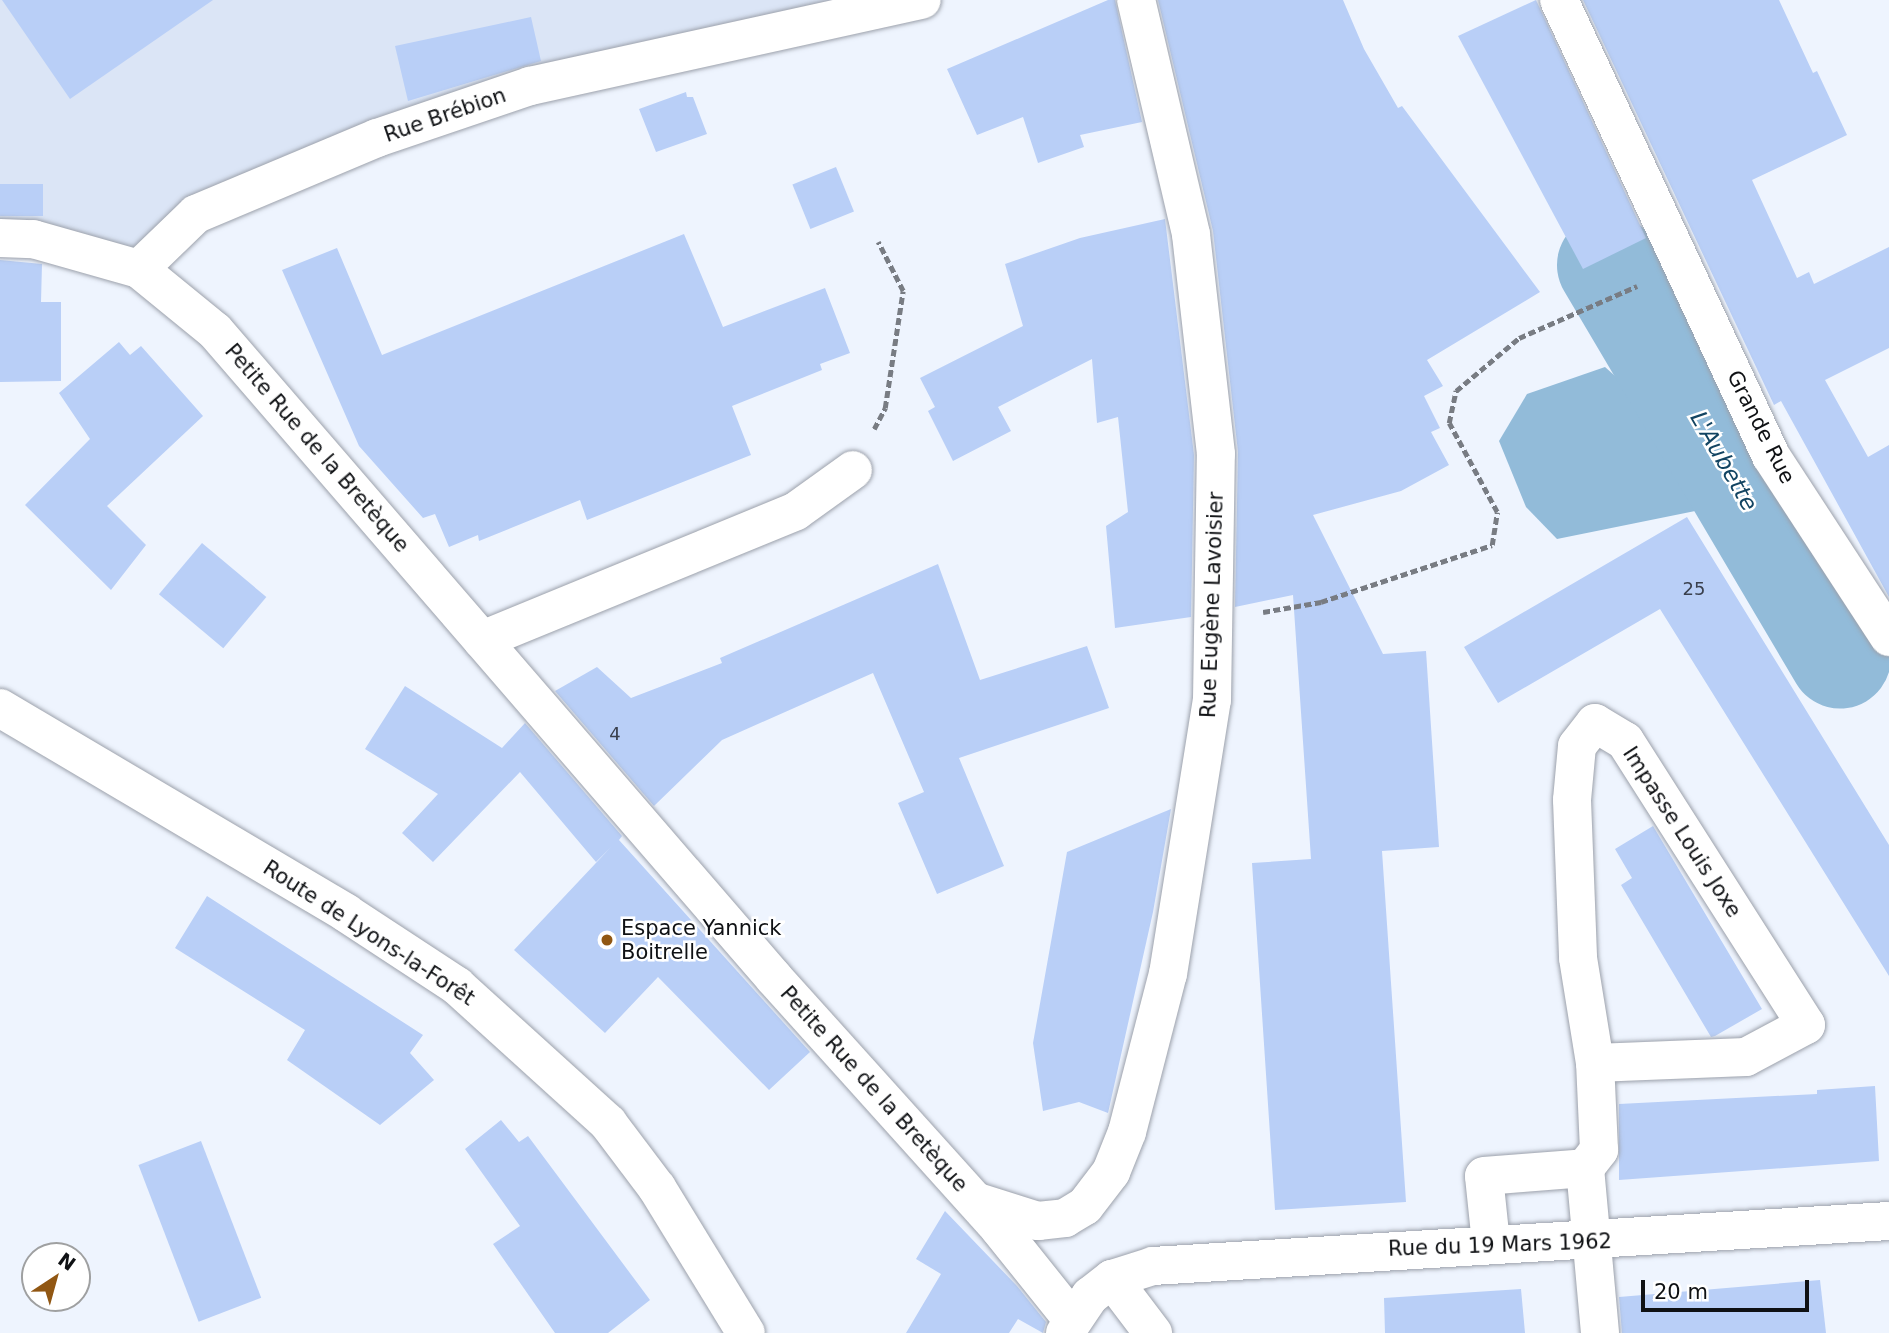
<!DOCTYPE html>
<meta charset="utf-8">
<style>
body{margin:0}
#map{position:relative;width:1889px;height:1333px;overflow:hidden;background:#eef4fe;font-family:"DejaVu Sans",sans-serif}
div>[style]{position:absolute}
.built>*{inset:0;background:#dbe5f6}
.water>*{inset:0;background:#92bbd9}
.river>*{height:102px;margin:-51px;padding:0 51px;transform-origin:51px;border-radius:51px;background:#92bbd9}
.building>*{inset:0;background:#b9cff7;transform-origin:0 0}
.path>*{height:4.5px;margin-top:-2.25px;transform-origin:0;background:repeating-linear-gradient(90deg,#787c83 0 7px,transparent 0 10.5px)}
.roads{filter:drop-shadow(0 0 2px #9ca1ab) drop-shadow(0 0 2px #9ca1ab)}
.minor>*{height:38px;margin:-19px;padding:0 19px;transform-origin:19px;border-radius:19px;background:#fff}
.secondary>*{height:38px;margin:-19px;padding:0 19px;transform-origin:19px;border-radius:19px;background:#fff}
.dots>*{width:19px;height:19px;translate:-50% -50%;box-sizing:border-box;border:4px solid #fff;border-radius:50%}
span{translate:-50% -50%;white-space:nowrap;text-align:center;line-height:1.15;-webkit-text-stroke:5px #fff;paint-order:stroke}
.number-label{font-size:18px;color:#3a404d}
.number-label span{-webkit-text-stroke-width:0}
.street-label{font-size:21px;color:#0f1114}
.poi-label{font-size:21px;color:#0f1114}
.left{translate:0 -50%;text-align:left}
.water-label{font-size:23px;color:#124462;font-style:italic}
.north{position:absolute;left:21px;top:1242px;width:70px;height:70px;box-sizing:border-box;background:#fff;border:2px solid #9fa0a1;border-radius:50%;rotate:36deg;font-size:19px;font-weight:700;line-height:28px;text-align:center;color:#0f1114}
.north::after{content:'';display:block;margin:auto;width:24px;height:32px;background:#915713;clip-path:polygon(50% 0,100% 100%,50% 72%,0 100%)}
.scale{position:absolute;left:1641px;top:1280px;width:168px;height:32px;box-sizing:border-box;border:4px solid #0f1114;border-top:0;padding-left:9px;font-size:21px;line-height:24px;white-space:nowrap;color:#0f1114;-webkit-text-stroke:5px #fff;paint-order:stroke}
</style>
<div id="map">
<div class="built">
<div style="clip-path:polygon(0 0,922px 0,377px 138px,159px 252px,0 238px)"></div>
</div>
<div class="water">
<div style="clip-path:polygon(1605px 367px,1643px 401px,1710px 508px,1557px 539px,1526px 507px,1499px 441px,1527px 394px)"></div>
</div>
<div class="river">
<div style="left:1608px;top:265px;width:456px;rotate:59.4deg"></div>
</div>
<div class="building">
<div style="clip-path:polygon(2px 0,213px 0,70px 99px)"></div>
<div style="clip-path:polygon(1108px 0,1115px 0,1142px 122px,1080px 135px,1084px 147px,1038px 163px,1023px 117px,977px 135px,947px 69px)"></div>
<div style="clip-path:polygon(1158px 0,1343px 0,1364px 49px,1398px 108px,1402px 106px,1540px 292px,1427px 360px,1443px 386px,1424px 396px,1440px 428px,1431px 432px,1449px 465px,1401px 491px,1313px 515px,1383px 654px,1426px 651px,1439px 847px,1382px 851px,1406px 1202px,1275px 1210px,1252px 863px,1311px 859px,1293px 595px,1235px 607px,1238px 452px,1213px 231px)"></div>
<div style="clip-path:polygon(1536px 0,1646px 238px,1583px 269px,1458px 36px)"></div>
<div style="clip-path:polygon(1583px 0,1779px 0,1813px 73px,1817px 71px,1847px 135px,1752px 180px,1797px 278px,1809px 272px,1814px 284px,1889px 247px,1889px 348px,1825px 380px,1868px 457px,1889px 445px,1889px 597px,1781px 401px,1774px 405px)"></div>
<div style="clip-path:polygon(531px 17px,541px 61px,408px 101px,395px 46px)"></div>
<div style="clip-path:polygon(686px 92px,687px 97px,693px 97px,707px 134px,656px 152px,639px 109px)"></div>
<div style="left:836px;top:167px;width:48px;height:47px;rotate:68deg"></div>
<div style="left:0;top:184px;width:43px;height:32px"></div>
<div style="clip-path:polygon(1165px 219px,1194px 455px,1191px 617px,1115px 628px,1106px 526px,1128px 512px,1118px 417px,1097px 423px,1092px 359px,998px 407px,1011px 431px,953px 461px,928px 411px,935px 407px,920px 378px,1023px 326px,1005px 264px,1080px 238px)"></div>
<div style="clip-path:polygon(684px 234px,723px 327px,825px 288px,850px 353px,820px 364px,822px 370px,732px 406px,751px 455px,587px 520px,580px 500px,479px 541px,478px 535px,449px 547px,435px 514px,423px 518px,359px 446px,282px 270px,337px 248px,382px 355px)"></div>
<div style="clip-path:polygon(0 260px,42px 264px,41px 302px,61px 302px,61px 381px,0 382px)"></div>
<div style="clip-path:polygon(119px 342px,130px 355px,141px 346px,203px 416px,107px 506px,146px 545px,111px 590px,25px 505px,90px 439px,59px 393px)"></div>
<div style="clip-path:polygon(1687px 517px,1889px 845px,1889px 976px,1660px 609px,1498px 703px,1464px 647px)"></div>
<div style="left:202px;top:543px;width:84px;height:67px;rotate:40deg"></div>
<div style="clip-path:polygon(938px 564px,980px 680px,1087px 646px,1109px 708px,959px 758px,1004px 866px,937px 894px,898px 803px,924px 792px,873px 673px,722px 740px,654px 806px,555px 691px,597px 667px,631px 698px,722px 663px,720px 658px)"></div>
<div style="clip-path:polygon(405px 686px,502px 748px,525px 723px,622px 836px,619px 840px,810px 1052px,769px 1090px,658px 977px,605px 1033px,514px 950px,611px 847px,596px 862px,520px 772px,433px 862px,402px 833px,438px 794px,365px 749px)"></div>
<div style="clip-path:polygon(1171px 809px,1153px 912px,1108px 1113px,1079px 1102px,1043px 1111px,1033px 1043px,1067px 852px)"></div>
<div style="clip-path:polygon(1653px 826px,1762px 1009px,1715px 1036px,1711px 1037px,1621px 885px,1632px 878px,1615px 849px)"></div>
<div style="clip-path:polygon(207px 896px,423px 1035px,410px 1053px,434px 1080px,380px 1125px,287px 1060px,305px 1030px,175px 948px)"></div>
<div style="clip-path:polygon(1875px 1086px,1879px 1161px,1619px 1180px,1619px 1104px,1817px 1094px,1817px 1090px)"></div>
<div style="clip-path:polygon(501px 1120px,519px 1142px,528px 1136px,650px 1300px,608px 1333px,555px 1333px,493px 1244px,520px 1226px,465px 1149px)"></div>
<div style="left:201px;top:1141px;width:168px;height:67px;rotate:69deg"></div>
<div style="clip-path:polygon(945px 1211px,1017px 1286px,1046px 1322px,1043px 1333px,1018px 1319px,1009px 1333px,906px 1333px,941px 1274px,916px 1259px)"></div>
<div style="clip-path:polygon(1820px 1280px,1826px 1333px,1622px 1333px,1619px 1297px)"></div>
<div style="clip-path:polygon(1521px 1289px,1525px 1333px,1385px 1333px,1384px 1298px)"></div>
</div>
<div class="path">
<div style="left:874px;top:429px;width:24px;rotate:-62deg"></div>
<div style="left:885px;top:408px;width:118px;rotate:-81.3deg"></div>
<div style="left:903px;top:291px;width:55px;rotate:-117deg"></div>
<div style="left:1263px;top:612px;width:59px;rotate:-9.8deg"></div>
<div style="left:1321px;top:602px;width:180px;rotate:-18.4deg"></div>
<div style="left:1492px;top:545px;width:33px;rotate:-81deg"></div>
<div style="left:1497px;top:512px;width:101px;rotate:-118.3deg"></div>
<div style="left:1449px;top:423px;width:33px;rotate:-78deg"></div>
<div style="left:1456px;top:391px;width:82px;rotate:-40.1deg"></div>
<div style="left:1519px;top:338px;width:129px;rotate:-23.8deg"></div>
</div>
<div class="roads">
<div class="minor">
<div style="left:1559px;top:0;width:503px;rotate:65.07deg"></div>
<div style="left:1771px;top:456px;width:216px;rotate:56.9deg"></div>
<div style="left:0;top:238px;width:33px;rotate:2deg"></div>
<div style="left:33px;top:239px;width:110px;rotate:15.8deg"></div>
<div style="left:139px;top:269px;width:79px;rotate:-44deg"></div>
<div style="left:196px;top:214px;width:196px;rotate:-22.8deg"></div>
<div style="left:377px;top:138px;width:162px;rotate:-18.8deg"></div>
<div style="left:530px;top:86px;width:401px;rotate:-12.4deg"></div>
<div style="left:139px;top:269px;width:98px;rotate:39.2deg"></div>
<div style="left:215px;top:331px;width:855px;rotate:49.17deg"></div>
<div style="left:774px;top:978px;width:336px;rotate:48deg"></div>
<div style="left:999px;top:1228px;width:117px;rotate:51.3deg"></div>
<div style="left:482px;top:640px;width:339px;rotate:-22.3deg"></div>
<div style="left:796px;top:511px;width:70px;rotate:-35.7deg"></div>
<div style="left:1585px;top:1168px;width:23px;rotate:-52deg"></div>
<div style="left:1599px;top:1150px;width:87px;rotate:-92.6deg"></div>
<div style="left:1595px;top:1063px;width:151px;rotate:-2.3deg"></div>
<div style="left:1746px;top:1057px;width:68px;rotate:-28.1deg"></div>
<div style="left:1806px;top:1025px;width:337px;rotate:-122.5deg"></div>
<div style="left:1625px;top:741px;width:35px;rotate:-149deg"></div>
<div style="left:1595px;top:723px;width:29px;rotate:128deg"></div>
<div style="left:1577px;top:746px;width:54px;rotate:95.3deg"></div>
<div style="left:1572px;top:800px;width:158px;rotate:87.8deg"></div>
<div style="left:1578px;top:958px;width:106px;rotate:80.8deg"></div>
<div style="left:978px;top:1202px;width:63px;rotate:17.6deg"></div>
<div style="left:1038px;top:1221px;width:27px;rotate:-6deg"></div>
<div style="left:1065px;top:1218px;width:23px;rotate:-31deg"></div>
<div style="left:1085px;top:1206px;width:43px;rotate:-52.6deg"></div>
<div style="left:1111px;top:1172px;width:43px;rotate:-68.2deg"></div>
<div style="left:1127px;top:1132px;width:163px;rotate:-75.5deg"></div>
<div style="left:1168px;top:974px;width:278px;rotate:-80.9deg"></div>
<div style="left:1212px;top:700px;width:246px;rotate:-89.1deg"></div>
<div style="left:1216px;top:454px;width:221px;rotate:-96.5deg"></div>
<div style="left:1191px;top:234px;width:240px;rotate:-103.2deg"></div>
<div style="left:1491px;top:1243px;width:67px;rotate:-96deg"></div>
<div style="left:1484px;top:1176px;width:101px;rotate:-4.5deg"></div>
<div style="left:1585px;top:1168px;width:166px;rotate:84.8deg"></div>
<div style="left:1112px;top:1279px;width:68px;rotate:52.8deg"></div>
<div style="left:1065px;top:1333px;width:45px;rotate:-56deg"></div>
<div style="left:1090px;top:1296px;width:28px;rotate:-38deg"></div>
<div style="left:1112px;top:1279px;width:43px;rotate:-17.6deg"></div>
<div style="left:1153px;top:1266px;width:737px;rotate:-3.5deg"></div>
</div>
<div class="secondary">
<div style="left:0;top:708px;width:402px;rotate:30.6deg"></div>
<div style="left:346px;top:913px;width:133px;rotate:33.3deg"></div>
<div style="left:457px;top:986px;width:204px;rotate:42.2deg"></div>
<div style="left:608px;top:1123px;width:81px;rotate:53deg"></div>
<div style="left:657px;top:1188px;width:170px;rotate:58.5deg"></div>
</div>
</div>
<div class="dots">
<div style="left:607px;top:940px;background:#915713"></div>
</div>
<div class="number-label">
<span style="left:1694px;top:589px">25</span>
<span style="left:615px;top:734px">4</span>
</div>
<div class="street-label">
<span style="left:445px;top:115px;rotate:-19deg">Rue Brébion</span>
<span style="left:1761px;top:427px;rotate:63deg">Grande Rue</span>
<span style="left:317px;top:448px;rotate:49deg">Petite Rue de la Bretèque</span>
<span style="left:1212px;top:605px;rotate:-88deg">Rue Eugène Lavoisier</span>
<span style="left:1682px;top:832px;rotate:57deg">Impasse Louis Joxe</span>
<span style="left:369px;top:933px;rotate:33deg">Route de Lyons-la-Forêt</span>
<span style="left:874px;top:1089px;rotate:48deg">Petite Rue de la Bretèque</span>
<span style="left:1500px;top:1245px;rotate:-2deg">Rue du 19 Mars 1962</span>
</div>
<div class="poi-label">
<span class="left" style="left:621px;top:940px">Espace Yannick<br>Boitrelle</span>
</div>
<div class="water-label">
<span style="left:1724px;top:461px;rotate:60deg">L'Aubette</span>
</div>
<div class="north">N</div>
<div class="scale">20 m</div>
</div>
